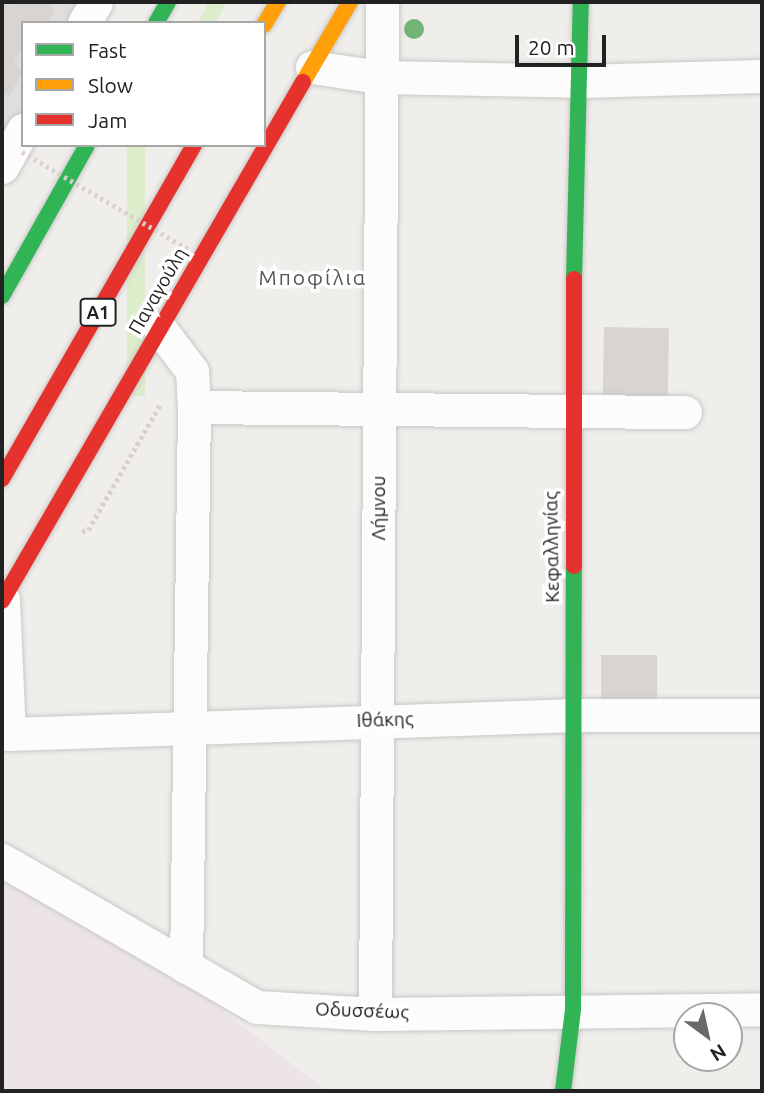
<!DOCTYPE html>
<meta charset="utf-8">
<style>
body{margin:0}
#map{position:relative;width:764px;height:1093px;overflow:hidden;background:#f0eeeb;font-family:Ubuntu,sans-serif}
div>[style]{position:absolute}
.residential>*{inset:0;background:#dfdedc}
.industrial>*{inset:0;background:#ede4e9}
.grass>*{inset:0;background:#ddeccb;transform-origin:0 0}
.building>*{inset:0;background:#d7d4d2;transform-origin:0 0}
.path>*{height:4.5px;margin-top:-2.25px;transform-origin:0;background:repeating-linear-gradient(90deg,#dccecd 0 3.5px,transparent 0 7px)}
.roads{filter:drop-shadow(0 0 2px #c9c8c7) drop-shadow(0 0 2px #c9c8c7)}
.street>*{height:33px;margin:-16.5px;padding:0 16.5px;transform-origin:16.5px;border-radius:16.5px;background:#fdfcfc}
.fast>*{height:16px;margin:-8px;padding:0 8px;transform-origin:8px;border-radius:8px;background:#30b455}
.slow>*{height:16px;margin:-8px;padding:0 8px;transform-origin:8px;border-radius:8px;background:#ff9f0a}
.jam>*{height:16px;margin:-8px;padding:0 8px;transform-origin:8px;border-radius:8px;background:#e5322d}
.path-bridge>*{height:4.5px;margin-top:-2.25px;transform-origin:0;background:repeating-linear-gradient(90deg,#dccecd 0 3.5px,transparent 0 7px)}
.trees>*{width:20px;height:20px;margin:-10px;border-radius:50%;background:#73b476}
span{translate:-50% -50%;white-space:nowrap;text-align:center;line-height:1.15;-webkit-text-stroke:7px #fff;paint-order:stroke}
.shield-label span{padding:2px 5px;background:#fff;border:2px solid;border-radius:5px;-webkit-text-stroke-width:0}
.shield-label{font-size:18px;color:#222;font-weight:700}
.street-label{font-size:19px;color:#222}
.neighbourhood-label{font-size:21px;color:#555;letter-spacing:2px}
.frame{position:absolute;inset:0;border:4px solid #222;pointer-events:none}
.legend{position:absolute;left:21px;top:21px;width:245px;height:126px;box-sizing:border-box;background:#fff;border:2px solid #a7a7a7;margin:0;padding:9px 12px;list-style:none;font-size:21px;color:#222}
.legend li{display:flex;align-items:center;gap:14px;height:35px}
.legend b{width:35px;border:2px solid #a7a7a7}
.north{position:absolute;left:673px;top:1002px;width:70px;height:70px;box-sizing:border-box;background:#fff;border:2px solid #a7a7a7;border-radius:50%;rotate:147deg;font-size:19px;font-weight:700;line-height:28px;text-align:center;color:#222}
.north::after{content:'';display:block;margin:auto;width:24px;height:32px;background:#6a6968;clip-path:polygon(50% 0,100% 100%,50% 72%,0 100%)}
.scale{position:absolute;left:515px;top:35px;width:91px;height:32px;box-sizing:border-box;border:4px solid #222;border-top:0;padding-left:9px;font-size:21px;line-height:24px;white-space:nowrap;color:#222;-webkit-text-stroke:5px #fff;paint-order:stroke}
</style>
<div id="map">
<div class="residential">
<div style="clip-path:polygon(2px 2px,83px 2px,71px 23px,23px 23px,23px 109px,2px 146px)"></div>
</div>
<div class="industrial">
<div style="clip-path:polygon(2px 874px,165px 966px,327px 1091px,2px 1091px)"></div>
</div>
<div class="grass">
<div style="clip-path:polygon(209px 2px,227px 2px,215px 23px,197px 23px)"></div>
<div style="left:127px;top:145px;width:18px;height:251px"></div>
</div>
<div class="building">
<div style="clip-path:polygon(2px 2px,12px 6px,15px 2px,47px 2px,55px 11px,48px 23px,23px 23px,23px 48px,14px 62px,23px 72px,9px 96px,2px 92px)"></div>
<div style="left:604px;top:327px;width:65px;height:72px;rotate:1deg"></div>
<div style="left:657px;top:655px;width:54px;height:56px;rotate:90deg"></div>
</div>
<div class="path">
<div style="left:82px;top:531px;width:6px;rotate:-9deg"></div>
<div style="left:88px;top:530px;width:146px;rotate:-60.1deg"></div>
</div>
<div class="roads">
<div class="street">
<div style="left:84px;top:23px;width:24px;rotate:-60deg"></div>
<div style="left:312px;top:67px;width:69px;rotate:8.4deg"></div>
<div style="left:380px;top:77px;width:201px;rotate:1.1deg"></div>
<div style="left:581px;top:81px;width:181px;rotate:-1.6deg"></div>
<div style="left:2px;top:167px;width:43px;rotate:-60.4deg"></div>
<div style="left:160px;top:329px;width:53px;rotate:52.7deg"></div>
<div style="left:192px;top:371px;width:36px;rotate:87deg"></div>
<div style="left:194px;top:407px;width:491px;rotate:0.6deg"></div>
<div style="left:3px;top:599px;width:135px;rotate:87.5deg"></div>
<div style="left:9px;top:734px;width:567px;rotate:-1.92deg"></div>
<div style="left:576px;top:715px;width:186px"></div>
<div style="left:2px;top:860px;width:294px;rotate:30deg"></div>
<div style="left:257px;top:1007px;width:118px;rotate:3.4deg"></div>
<div style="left:375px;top:1014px;width:387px;rotate:-0.7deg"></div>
<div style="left:186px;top:967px;width:560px;rotate:-89.18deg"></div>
<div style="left:375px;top:1014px;width:1012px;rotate:-89.6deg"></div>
</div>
<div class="fast">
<div style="left:156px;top:23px;width:24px;rotate:-60deg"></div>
<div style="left:574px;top:279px;width:277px;rotate:-88.6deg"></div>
<div style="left:2px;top:296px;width:173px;rotate:-60.6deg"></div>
<div style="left:563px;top:1091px;width:83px;rotate:-83deg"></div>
<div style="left:573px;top:1009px;width:443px;rotate:-89.9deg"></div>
</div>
<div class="slow">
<div style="left:264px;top:25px;width:27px;rotate:-59deg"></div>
<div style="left:303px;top:82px;width:93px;rotate:-59.6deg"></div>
</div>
<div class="jam">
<div style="left:2px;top:479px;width:385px;rotate:-60.1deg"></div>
<div style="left:574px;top:566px;width:287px;rotate:-90deg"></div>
<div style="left:2px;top:601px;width:600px;rotate:-59.89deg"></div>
</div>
</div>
<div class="path-bridge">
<div style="left:22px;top:152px;width:192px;rotate:30.3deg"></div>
</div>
<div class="trees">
<div style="left:414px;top:29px"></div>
</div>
<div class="shield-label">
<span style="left:98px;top:312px">Α1</span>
</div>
<div class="street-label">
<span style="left:158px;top:291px;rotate:-60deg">Παναγούλη</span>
<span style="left:379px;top:508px;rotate:-90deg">Λήμνου</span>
<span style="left:552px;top:547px;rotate:-91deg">Κεφαλληνίας</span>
<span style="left:385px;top:720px;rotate:-2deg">Ιθάκης</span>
<span style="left:362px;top:1011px;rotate:2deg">Οδυσσέως</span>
</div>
<div class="neighbourhood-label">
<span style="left:313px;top:277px">Μποφίλια</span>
</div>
<div class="frame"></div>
<ul class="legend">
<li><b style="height:9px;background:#30b455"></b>Fast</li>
<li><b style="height:9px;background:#ff9f0a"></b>Slow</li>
<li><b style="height:9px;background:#e5322d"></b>Jam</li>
</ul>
<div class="north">N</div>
<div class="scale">20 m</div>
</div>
